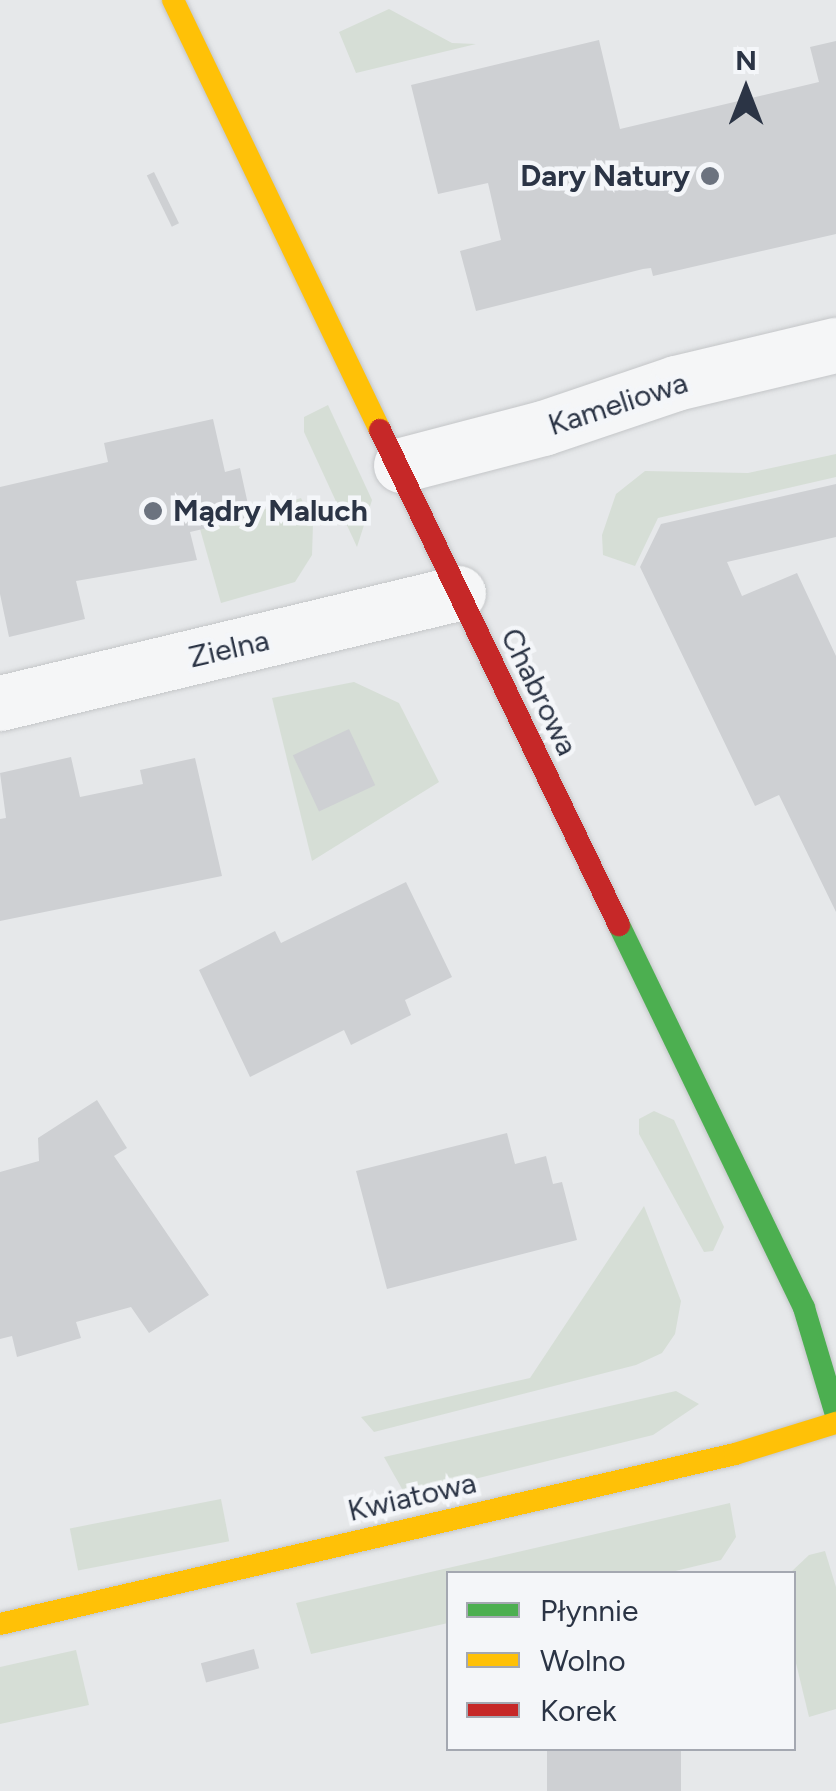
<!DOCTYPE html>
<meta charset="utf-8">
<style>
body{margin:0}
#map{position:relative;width:836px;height:1791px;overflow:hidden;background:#e6e8ea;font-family:Figtree,sans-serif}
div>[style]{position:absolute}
.green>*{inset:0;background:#d6ded6;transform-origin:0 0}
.building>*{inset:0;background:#ced0d3;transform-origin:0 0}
.roads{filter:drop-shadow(0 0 2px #c4c6c8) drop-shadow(0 0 2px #c4c6c8)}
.street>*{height:55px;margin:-27.5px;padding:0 27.5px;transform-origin:27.5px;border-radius:27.5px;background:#f5f6f7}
.fast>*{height:22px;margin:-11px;padding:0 11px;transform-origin:11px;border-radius:11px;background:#4caf50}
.slow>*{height:22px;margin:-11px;padding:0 11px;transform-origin:11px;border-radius:11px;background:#ffc107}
.jam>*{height:22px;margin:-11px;padding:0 11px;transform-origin:11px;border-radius:11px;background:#c62828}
.dots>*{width:28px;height:28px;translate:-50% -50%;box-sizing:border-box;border:5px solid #f4f6f9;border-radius:50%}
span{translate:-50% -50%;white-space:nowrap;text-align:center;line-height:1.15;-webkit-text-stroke:9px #f4f6f9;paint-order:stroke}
.poi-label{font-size:30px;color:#2b3445;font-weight:700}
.right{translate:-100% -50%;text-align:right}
.left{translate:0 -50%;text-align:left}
.street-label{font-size:30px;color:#2b3445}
.legend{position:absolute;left:446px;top:1571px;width:350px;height:180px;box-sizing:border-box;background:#f4f6f9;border:2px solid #a4a8b1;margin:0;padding:12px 18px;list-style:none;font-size:30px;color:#2b3445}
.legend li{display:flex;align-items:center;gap:20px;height:50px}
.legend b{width:50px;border:2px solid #a4a8b1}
.north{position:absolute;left:696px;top:40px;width:100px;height:100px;-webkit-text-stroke:8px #f4f6f9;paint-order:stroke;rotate:0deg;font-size:28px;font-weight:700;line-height:40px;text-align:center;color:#2b3445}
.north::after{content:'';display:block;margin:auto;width:35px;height:45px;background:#2b3445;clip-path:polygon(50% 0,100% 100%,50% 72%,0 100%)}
</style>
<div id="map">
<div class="green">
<div style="clip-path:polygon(389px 9px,452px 43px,476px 44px,356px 73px,339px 32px)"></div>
<div style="clip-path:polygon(328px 405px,372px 500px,357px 547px,304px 432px,304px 417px)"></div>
<div style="clip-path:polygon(836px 454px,836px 477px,658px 518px,635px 566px,603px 555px,602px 535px,616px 494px,645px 471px,748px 473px)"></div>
<div style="clip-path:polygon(301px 498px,313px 524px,312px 555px,295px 582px,221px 603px,200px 529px)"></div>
<div style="clip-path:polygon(354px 682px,399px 703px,439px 782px,312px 861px,272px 698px)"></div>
<div style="clip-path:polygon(654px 1111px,674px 1120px,724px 1227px,713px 1251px,704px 1252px,639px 1134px,639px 1119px)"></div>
<div style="clip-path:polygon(644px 1206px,681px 1301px,675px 1334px,662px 1353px,636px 1365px,374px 1432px,361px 1417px,530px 1378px)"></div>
<div style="clip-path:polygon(676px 1391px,699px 1404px,653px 1435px,406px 1496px,384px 1457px)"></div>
<div style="left:221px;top:1499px;width:43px;height:154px;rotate:79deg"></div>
<div style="clip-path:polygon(730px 1503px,736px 1537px,721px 1560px,663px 1574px,448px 1574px,448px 1623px,311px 1654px,296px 1603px)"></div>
<div style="clip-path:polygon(825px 1551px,836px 1587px,836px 1709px,809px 1717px,794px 1655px,790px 1573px,809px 1555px)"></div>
<div style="clip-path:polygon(76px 1650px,89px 1705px,0 1724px,0 1667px)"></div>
</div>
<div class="building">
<div style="clip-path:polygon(599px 40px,620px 129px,819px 82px,810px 47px,836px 41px,836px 234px,653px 276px,651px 268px,643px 269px,476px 311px,460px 251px,501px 240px,488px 183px,438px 194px,411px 85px)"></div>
<div style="left:154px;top:172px;width:57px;height:8px;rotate:64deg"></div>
<div style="clip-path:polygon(213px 419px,225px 472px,240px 468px,251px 518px,190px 532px,197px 560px,76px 581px,85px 619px,9px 637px,0 594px,0 487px,108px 462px,104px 443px)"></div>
<div style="clip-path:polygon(836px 484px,836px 537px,727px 562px,742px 596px,797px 573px,836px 656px,836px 912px,779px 795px,755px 806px,640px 567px,661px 524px)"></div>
<div style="left:349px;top:729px;width:62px;height:62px;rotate:65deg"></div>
<div style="clip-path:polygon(71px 757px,80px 797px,143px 784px,140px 770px,195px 758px,222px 876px,0 921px,0 819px,6px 818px,0 773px)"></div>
<div style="clip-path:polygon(406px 882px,452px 977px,405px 1000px,411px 1015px,351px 1045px,344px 1030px,250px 1077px,199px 970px,275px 931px,281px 943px)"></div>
<div style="clip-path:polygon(97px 1100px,127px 1148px,114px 1156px,209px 1295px,149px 1333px,131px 1307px,76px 1322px,81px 1338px,17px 1357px,12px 1336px,0 1339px,0 1172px,39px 1161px,38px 1138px)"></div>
<div style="clip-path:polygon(507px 1133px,515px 1164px,546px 1156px,553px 1184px,562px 1182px,577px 1240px,387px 1289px,356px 1171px)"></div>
<div style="left:254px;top:1649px;width:20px;height:55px;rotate:75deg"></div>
<div style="left:547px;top:1748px;width:134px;height:44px"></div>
</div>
<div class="roads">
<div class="street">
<div style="left:401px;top:465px;width:147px;rotate:-14.6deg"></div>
<div style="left:543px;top:428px;width:140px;rotate:-18.7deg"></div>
<div style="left:676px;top:383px;width:164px;rotate:-13.4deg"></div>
<div style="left:0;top:703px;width:471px;rotate:-13.5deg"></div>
</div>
<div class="fast">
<div style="left:619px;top:925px;width:425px;rotate:64.2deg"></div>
<div style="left:804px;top:1308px;width:112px;rotate:73.3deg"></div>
</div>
<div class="slow">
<div style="left:173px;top:0;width:477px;rotate:64.3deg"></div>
<div style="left:0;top:1624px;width:754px;rotate:-13.02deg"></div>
<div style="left:735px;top:1454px;width:106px;rotate:-17.1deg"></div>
</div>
<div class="jam">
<div style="left:380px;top:430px;width:550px;rotate:64.23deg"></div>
</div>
</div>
<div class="dots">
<div style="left:710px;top:176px;background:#6c737f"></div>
<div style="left:153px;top:511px;background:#6c737f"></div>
</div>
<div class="poi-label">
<span class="right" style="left:690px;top:176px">Dary Natury</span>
<span class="left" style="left:173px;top:511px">Mądry Maluch</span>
</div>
<div class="street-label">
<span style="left:618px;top:404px;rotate:-18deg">Kameliowa</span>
<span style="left:229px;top:649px;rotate:-13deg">Zielna</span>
<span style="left:539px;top:692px;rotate:64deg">Chabrowa</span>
<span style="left:412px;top:1497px;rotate:-13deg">Kwiatowa</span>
</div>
<ul class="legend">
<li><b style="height:12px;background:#4caf50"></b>Płynnie</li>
<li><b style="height:12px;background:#ffc107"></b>Wolno</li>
<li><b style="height:12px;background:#c62828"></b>Korek</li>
</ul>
<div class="north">N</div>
</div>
